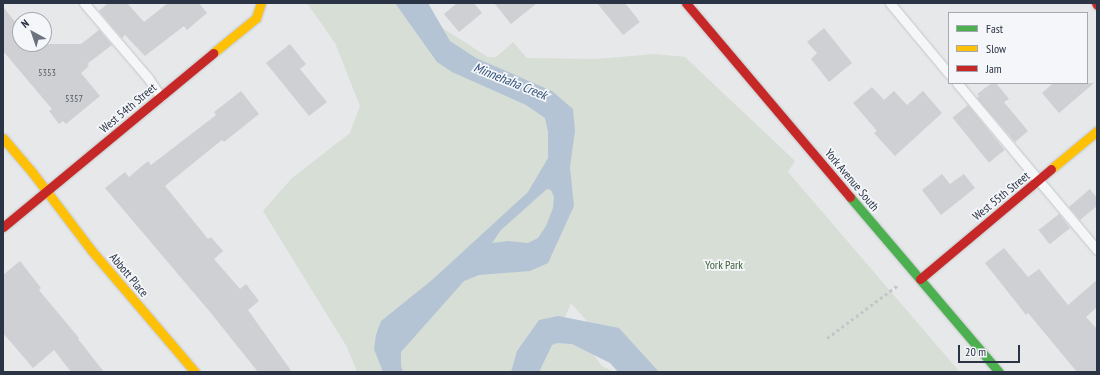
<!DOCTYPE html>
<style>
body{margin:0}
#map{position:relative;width:1100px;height:375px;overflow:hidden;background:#e6e8ea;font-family:"PT Sans Narrow",sans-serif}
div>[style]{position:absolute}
.green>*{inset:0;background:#d6ded6}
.water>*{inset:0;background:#b4c4d5}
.building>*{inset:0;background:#ced0d3;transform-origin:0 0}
.path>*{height:2.5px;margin-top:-1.25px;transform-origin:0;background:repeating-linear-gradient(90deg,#c5c6ca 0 3px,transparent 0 6px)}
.roads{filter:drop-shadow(0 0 1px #c4c6c8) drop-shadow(0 0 1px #c4c6c8)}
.lane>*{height:9px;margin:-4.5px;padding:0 4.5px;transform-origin:4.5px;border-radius:4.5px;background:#f5f6f7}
.fast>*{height:9px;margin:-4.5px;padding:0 4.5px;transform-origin:4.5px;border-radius:4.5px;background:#4caf50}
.slow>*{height:9px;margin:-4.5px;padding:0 4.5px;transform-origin:4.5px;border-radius:4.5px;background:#ffc107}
.jam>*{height:9px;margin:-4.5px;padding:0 4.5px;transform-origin:4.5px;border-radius:4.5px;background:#c62828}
span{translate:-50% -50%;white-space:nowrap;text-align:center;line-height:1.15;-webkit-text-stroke:3.5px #f4f6f9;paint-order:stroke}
.number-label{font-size:10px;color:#545c69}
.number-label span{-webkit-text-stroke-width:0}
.street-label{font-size:12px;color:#2b3445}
.park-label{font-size:12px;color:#3f6138}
.water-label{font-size:13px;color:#34527a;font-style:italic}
.frame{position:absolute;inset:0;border:4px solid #2b3445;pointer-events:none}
.legend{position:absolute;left:948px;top:12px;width:140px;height:72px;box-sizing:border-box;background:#f4f6f9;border:1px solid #a4a8b1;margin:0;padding:5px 7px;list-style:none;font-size:12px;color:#2b3445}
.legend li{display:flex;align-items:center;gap:8px;height:20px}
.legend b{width:20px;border:1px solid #a4a8b1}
.north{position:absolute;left:12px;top:12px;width:40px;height:40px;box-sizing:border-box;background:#f4f6f9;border:1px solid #a4a8b1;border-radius:50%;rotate:320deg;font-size:11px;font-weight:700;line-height:16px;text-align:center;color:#2b3445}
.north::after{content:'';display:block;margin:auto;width:14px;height:18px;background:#6c737f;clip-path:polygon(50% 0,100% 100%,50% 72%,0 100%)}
.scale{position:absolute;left:958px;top:345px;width:62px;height:18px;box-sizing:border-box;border:2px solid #2b3445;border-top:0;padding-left:5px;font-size:12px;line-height:14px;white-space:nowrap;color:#2b3445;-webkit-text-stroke:3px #f4f6f9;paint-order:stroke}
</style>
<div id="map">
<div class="green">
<div style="clip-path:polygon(307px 3px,403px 3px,488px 57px,496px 57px,513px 42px,527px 58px,596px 59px,655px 54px,685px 57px,795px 161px,788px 172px,958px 370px,955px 372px,631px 372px,571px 303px,565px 317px,602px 366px,614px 372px,357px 372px,347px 347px,263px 211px,292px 178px,350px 133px,360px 106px,335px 43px)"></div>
</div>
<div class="water">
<div style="clip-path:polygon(evenodd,395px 3px,428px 3px,450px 41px,476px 58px,552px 91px,573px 109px,575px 131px,570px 167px,574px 206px,548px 263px,530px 271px,479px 275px,464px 281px,401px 352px,401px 366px,403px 372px,383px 372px,374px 349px,376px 335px,381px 321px,432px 280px,528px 192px,548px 158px,548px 132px,545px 118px,526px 105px,452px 72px,437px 62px,395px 3px,547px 189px,551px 190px,554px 197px,553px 208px,546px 226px,538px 238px,528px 243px,508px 241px,492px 243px,501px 230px,547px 189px)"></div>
<div style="clip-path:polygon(558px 316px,619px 328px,659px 372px,618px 372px,610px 363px,572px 344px,557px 343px,552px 345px,539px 372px,511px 372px,517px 351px,539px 320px)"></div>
</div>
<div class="building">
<div style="clip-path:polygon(108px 3px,127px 3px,144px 22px,168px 3px,199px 3px,207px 13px,187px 30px,184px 26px,145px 56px,125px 35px,122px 38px,99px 11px)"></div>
<div style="clip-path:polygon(457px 3px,474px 3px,482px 13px,459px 32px,444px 14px)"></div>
<div style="clip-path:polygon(494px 3px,537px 3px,511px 24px)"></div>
<div style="clip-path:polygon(597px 3px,625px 3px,640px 22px,623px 35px)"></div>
<div style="clip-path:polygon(3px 7px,20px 28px,20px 44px,81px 44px,99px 30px,112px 45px,87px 64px,89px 66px,81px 73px,100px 96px,66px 124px,63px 121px,59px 124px,49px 111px,52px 109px,3px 51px)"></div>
<div style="clip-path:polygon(824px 28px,852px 63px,829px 82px,811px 59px,817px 53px,807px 42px)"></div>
<div style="clip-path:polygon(290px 44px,306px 64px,300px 69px,327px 102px,309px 116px,266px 63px)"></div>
<div style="clip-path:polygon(992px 83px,996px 83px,1009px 99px,1004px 102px,1028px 131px,1015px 142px,977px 98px,979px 96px,977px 94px)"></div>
<div style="clip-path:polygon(1053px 83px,1094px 83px,1059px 113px,1042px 93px)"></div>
<div style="clip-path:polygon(872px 87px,884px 100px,894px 91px,907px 105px,923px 91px,942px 113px,895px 156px,874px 133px,877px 131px,853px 103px)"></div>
<div style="clip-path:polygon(241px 91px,259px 114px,224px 142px,222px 140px,165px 186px,208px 239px,211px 237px,223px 251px,214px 259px,240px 289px,246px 284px,259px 301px,248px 310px,292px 372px,258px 372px,210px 312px,105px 188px,125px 172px,129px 177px,148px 161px,151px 165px,216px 115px,214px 112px)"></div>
<div style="left:968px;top:105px;width:58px;height:20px;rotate:51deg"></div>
<div style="clip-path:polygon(942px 174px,950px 184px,964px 174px,975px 188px,941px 215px,922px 190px)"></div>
<div style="clip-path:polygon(1090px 189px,1097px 198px,1097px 206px,1080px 220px,1069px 207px)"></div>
<div style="left:1059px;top:214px;width:18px;height:26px;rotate:52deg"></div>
<div style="clip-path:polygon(1004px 248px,1028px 277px,1039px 269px,1068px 305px,1097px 280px,1097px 307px,1086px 317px,1097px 329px,1097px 372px,1077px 372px,1028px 313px,1026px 315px,985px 263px)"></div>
<div style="clip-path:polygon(20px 261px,41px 288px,39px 290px,79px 338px,78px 339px,104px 372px,71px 372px,54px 350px,33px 368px,3px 333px,3px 275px)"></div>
</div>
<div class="path">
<div style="left:827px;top:338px;width:89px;rotate:-36.7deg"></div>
</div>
<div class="roads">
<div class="lane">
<div style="left:84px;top:3px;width:99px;rotate:49.5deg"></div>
<div style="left:148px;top:78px;width:23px;rotate:56deg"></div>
<div style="left:890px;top:3px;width:92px;rotate:50.3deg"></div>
<div style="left:957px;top:83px;width:218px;rotate:50deg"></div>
</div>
<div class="fast">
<div style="left:850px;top:197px;width:230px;rotate:49.6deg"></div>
</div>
<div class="slow">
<div style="left:213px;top:53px;width:55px;rotate:-39.1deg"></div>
<div style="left:256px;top:18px;width:16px;rotate:-72deg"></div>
<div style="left:3px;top:138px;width:45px;rotate:49.5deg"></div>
<div style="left:32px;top:172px;width:99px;rotate:52.8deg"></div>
<div style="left:92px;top:251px;width:159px;rotate:49.6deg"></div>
<div style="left:1051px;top:169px;width:60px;rotate:-39.6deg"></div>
</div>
<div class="jam">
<div style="left:686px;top:3px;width:254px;rotate:49.8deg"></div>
<div style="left:1096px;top:3px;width:2px;rotate:63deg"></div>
<div style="left:3px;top:227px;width:273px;rotate:-39.6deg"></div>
<div style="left:920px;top:279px;width:171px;rotate:-40deg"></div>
</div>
</div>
<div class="number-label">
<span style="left:47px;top:73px">5353</span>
<span style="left:74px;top:99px">5357</span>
</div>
<div class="street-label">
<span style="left:128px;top:108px;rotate:-40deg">West 54th Street</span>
<span style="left:852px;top:180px;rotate:50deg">York Avenue South</span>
<span style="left:1001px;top:196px;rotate:-39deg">West 55th Street</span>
<span style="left:129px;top:275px;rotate:50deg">Abbott Place</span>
</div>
<div class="park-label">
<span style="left:724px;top:265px">York Park</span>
</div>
<div class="water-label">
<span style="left:510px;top:82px;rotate:22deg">Minnehaha Creek</span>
</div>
<div class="frame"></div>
<ul class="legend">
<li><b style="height:5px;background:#4caf50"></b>Fast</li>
<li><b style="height:5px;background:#ffc107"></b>Slow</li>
<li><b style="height:5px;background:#c62828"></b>Jam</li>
</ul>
<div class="north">N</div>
<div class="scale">20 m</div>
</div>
